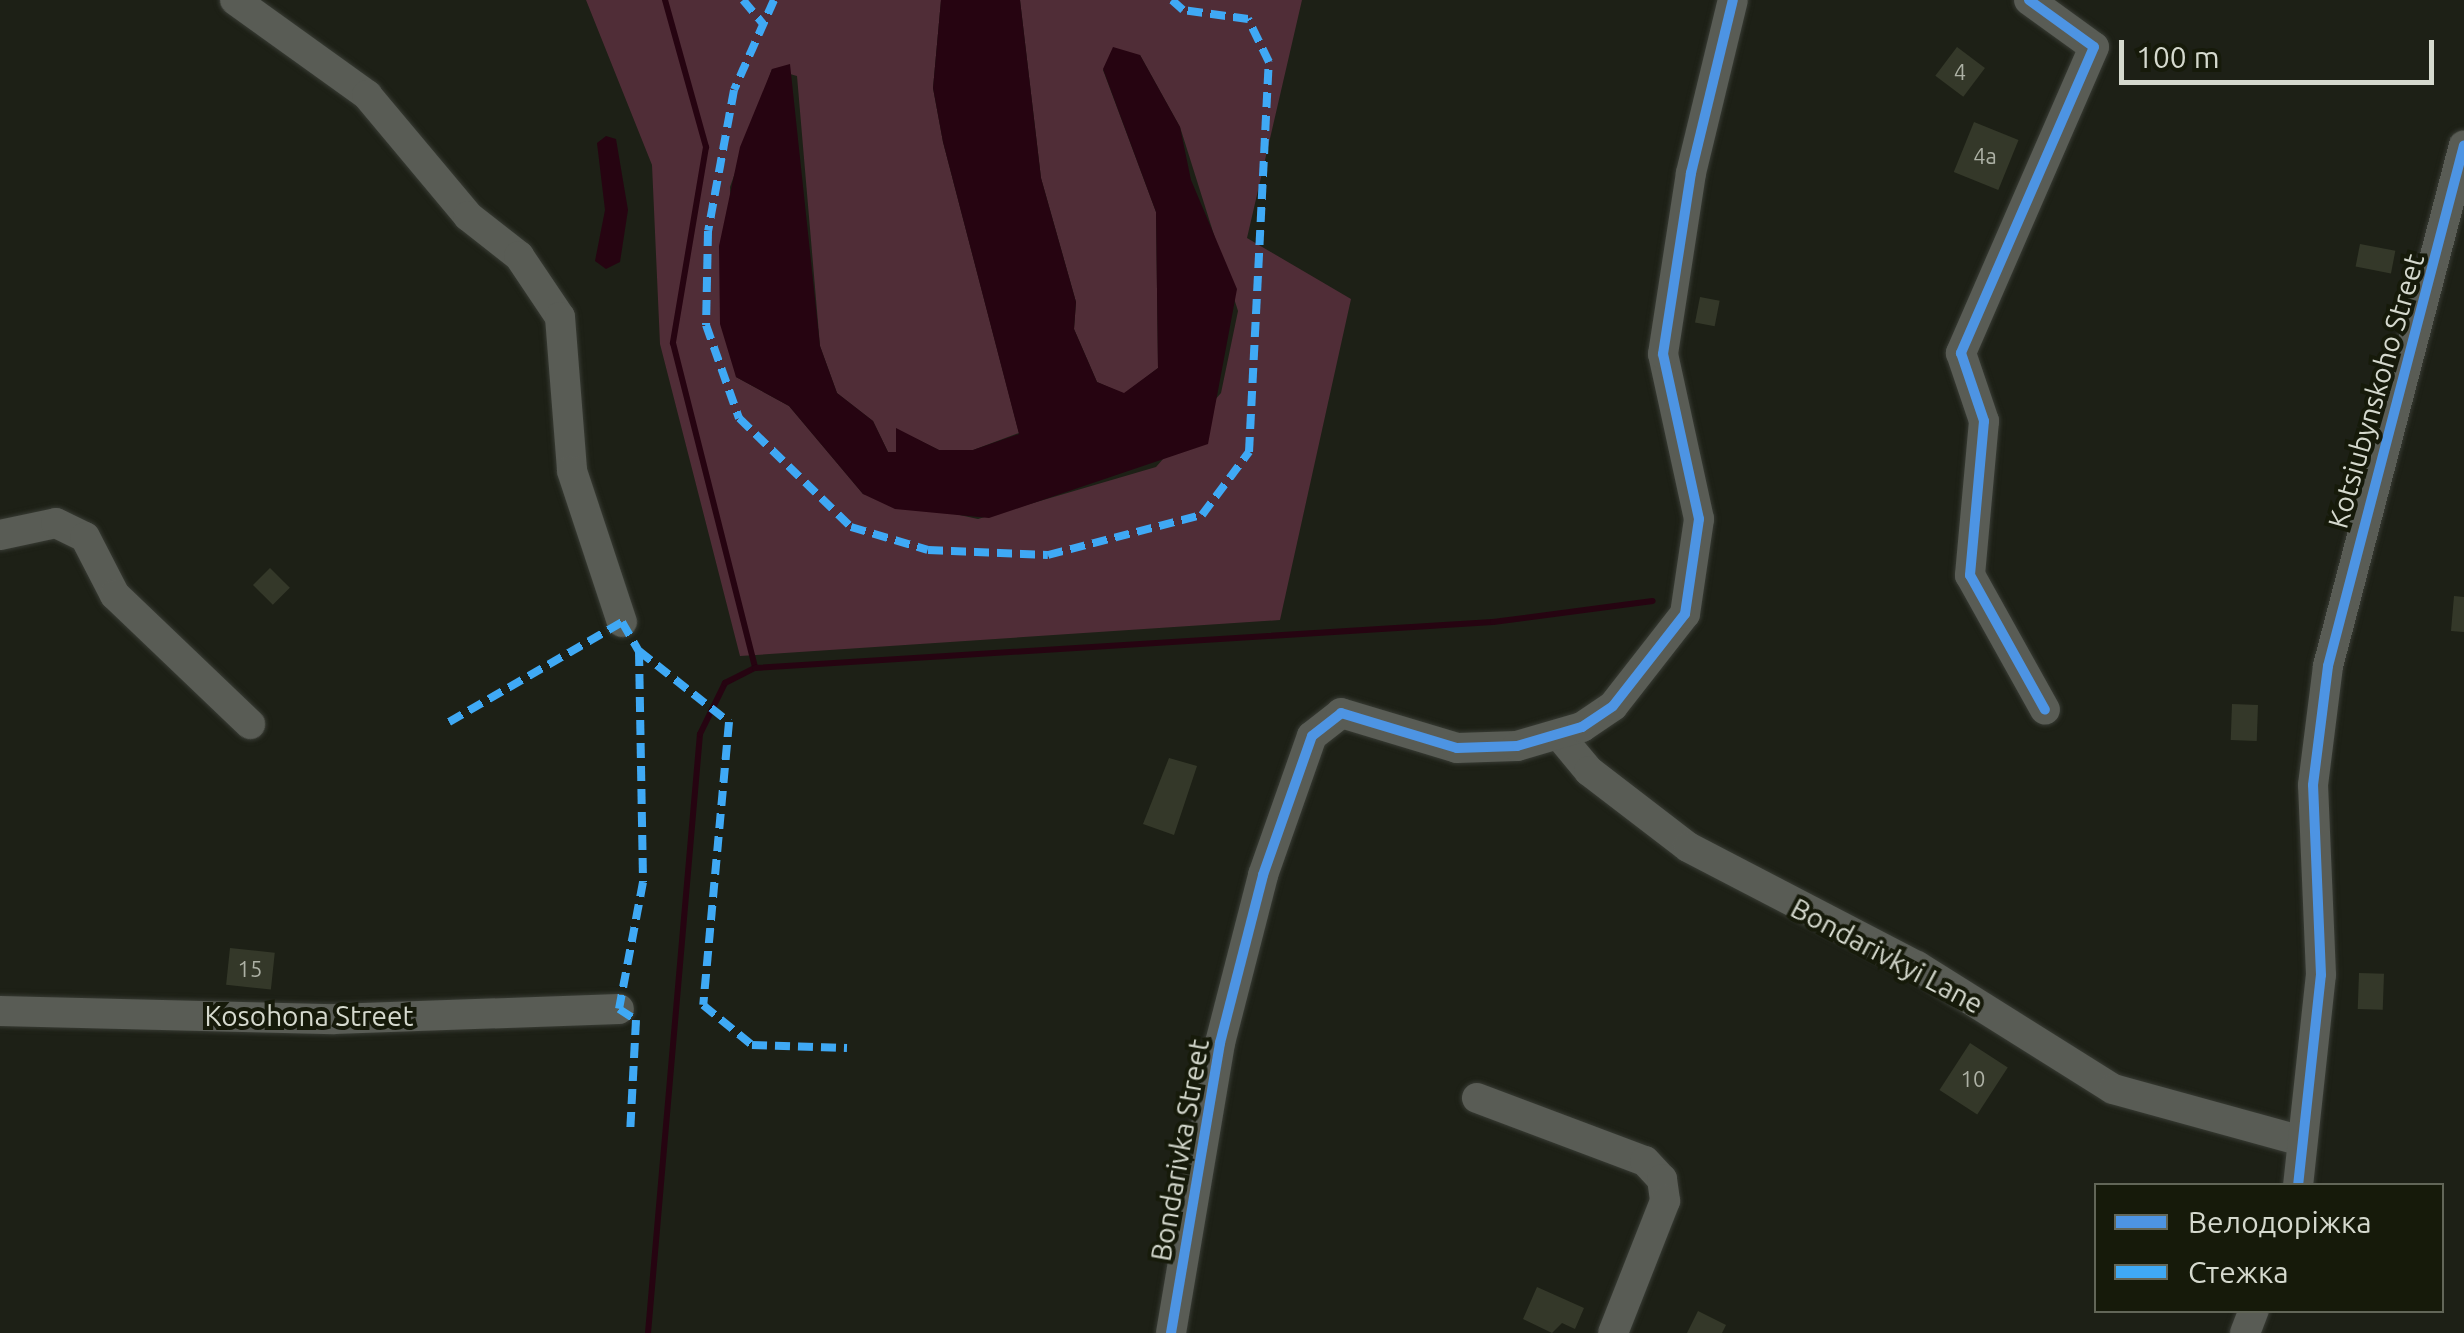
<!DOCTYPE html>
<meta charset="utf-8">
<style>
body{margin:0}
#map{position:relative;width:2464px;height:1333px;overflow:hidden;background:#1d2016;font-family:Ubuntu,sans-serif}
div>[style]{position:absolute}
.green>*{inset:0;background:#502d37}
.water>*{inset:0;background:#260411}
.stream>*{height:6px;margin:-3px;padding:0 3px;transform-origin:3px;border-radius:3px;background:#260411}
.building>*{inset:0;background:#343829;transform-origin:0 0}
.roads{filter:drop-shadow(0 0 2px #383b34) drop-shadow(0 0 2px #383b34)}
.minor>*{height:30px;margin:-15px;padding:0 15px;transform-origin:15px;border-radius:15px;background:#595c55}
.quiet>*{height:8px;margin-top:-4px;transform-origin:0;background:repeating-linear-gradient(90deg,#3fa9f5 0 15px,transparent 0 23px)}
.cycleway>*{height:10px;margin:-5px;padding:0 5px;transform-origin:5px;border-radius:5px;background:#4d94e3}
span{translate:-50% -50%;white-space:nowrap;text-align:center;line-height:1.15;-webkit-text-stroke:8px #161a0a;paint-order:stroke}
.number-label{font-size:22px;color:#adb1a5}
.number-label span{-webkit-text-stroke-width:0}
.street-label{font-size:28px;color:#d5d9ce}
.legend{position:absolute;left:2094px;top:1183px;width:350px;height:130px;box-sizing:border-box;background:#161a0a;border:2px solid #626658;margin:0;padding:12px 18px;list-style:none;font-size:30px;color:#d5d9ce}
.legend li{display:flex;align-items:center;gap:20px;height:50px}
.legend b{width:50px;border:2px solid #626658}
.scale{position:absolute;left:2119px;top:40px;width:315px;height:45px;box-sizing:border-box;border:5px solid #d5d9ce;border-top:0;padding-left:12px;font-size:30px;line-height:35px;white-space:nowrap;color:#d5d9ce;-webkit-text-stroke:8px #161a0a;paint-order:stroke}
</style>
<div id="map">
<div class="green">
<div style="clip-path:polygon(586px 0,941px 0,933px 88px,943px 142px,1019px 433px,973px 450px,939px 450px,896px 429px,896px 453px,888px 452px,873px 421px,837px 393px,820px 346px,797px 76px,772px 69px,730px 187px,736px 377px,789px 406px,863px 494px,978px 519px,1156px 467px,1221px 393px,1238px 311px,1180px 127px,1140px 55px,1103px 70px,1156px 212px,1158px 368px,1124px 394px,1097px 382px,1074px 329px,1076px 302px,1041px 178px,1020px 0,1302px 0,1247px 238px,1351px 299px,1280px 620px,740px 656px,660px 344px,652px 165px)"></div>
</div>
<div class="water">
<div style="clip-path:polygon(941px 0,1020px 0,1041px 178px,1076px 302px,1074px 329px,1097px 382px,1124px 393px,1158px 368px,1156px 212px,1103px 69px,1113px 47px,1140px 55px,1180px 127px,1191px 180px,1237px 289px,1208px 444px,989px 518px,895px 509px,863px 494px,789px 406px,736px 377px,720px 324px,719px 246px,740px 147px,772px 69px,790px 64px,820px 346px,837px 393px,873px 421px,888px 452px,896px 452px,896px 428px,939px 450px,973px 450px,1019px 434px,943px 142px,933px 88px)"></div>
<div style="clip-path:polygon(606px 136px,616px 139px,628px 210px,620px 262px,606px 269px,595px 261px,605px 210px,597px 143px)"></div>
</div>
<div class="stream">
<div style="left:665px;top:0;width:153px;rotate:74.4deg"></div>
<div style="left:706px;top:147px;width:199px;rotate:99.6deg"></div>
<div style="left:673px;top:343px;width:335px;rotate:75.8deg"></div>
<div style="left:648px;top:1333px;width:601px;rotate:-85.04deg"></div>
<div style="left:700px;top:734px;width:57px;rotate:-63.9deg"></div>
<div style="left:725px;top:683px;width:34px;rotate:-27deg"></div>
<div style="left:755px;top:668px;width:739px;rotate:-3.57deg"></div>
<div style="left:1493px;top:622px;width:161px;rotate:-7.5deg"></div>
</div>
<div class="building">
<div style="left:1957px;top:47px;width:35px;height:36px;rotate:37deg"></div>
<div style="left:1974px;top:122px;width:48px;height:54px;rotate:22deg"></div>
<div style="left:2360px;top:244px;width:36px;height:23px;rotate:11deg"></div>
<div style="left:1700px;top:297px;width:20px;height:26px;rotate:11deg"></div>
<div style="left:270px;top:568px;width:28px;height:24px;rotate:45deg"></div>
<div style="clip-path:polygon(2454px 596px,2464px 597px,2464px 632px,2451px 631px)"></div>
<div style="left:2232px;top:704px;width:26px;height:36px;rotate:2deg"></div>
<div style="clip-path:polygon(1169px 758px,1197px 766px,1174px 835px,1143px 824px)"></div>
<div style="left:230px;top:948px;width:45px;height:37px;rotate:6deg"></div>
<div style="left:2359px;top:973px;width:25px;height:36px;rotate:2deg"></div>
<div style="left:1970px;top:1043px;width:45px;height:56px;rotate:33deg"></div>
<div style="clip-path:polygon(1537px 1287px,1584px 1308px,1575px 1329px,1562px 1323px,1552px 1333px,1523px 1319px)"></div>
<div style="clip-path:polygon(1698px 1311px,1726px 1325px,1722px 1333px,1687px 1333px)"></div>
</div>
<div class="roads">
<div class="minor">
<div style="left:235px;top:0;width:163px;rotate:35.7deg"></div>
<div style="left:367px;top:95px;width:158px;rotate:50.1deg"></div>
<div style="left:468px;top:216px;width:65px;rotate:38.1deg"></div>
<div style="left:519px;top:256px;width:73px;rotate:56.1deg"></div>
<div style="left:560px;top:317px;width:154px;rotate:85.5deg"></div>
<div style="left:572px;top:471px;width:159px;rotate:71.7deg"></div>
<div style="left:2029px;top:0;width:80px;rotate:35.9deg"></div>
<div style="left:2094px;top:47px;width:334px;rotate:113.5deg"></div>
<div style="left:1961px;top:353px;width:72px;rotate:71.3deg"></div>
<div style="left:1984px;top:421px;width:155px;rotate:95.2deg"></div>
<div style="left:1970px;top:575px;width:154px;rotate:60.9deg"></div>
<div style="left:0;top:535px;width:57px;rotate:-12.1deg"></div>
<div style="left:56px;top:523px;width:32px;rotate:26deg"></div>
<div style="left:85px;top:537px;width:65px;rotate:62.7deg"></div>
<div style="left:115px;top:595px;width:187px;rotate:43.7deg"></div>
<div style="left:1559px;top:735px;width:47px;rotate:50.2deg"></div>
<div style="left:1589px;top:771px;width:125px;rotate:37.5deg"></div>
<div style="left:1688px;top:847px;width:258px;rotate:27.5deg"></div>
<div style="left:1917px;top:966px;width:231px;rotate:32.1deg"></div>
<div style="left:2113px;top:1089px;width:196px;rotate:15.4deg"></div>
<div style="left:0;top:1011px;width:334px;rotate:1.4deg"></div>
<div style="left:334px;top:1019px;width:285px;rotate:-2deg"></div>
<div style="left:1477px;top:1098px;width:179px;rotate:20.6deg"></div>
<div style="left:1645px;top:1161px;width:25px;rotate:47deg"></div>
<div style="left:1662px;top:1179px;width:22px;rotate:82deg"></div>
<div style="left:1665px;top:1201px;width:142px;rotate:111.5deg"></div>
<div style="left:2298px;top:1186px;width:212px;rotate:-83.8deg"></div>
<div style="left:2321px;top:975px;width:190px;rotate:-92.4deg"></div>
<div style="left:2313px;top:785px;width:120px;rotate:-82.8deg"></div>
<div style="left:2328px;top:666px;width:538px;rotate:-75.37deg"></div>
<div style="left:1171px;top:1333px;width:294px;rotate:-80.4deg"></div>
<div style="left:1220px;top:1043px;width:173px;rotate:-75.6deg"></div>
<div style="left:1263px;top:875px;width:147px;rotate:-70.6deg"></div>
<div style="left:1312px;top:736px;width:37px;rotate:-38deg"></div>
<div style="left:1341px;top:713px;width:121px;rotate:16.8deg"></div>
<div style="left:1457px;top:748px;width:60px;rotate:-1.9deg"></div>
<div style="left:1517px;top:746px;width:68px;rotate:-16.3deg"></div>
<div style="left:1582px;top:727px;width:37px;rotate:-34deg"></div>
<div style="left:1613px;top:706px;width:117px;rotate:-52deg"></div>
<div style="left:1685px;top:614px;width:96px;rotate:-81.6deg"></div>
<div style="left:1699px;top:519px;width:169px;rotate:-102.3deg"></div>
<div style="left:1663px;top:354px;width:183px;rotate:-81.2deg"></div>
<div style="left:1691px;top:173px;width:178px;rotate:-76.4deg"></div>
<div style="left:2245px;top:1333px;width:25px;rotate:-69deg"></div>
</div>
</div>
<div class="quiet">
<div style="left:743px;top:0;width:31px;rotate:50deg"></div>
<div style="left:774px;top:0;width:98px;rotate:114deg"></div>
<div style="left:734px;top:90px;width:143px;rotate:100.4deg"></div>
<div style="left:708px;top:231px;width:94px;rotate:91.2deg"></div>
<div style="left:706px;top:325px;width:99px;rotate:70.5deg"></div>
<div style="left:739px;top:418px;width:156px;rotate:44.2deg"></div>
<div style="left:851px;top:527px;width:80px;rotate:16.6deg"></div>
<div style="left:928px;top:550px;width:120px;rotate:2.4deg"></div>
<div style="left:1048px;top:555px;width:159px;rotate:-14.6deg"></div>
<div style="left:1202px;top:515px;width:79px;rotate:-53.3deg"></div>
<div style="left:1249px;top:452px;width:391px;rotate:-87.1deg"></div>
<div style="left:1269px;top:62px;width:48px;rotate:-116deg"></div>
<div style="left:1248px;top:19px;width:66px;rotate:-172.1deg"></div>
<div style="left:1183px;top:10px;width:15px;rotate:-138deg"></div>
<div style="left:639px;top:651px;width:115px;rotate:38.3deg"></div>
<div style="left:729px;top:722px;width:284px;rotate:95.2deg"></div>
<div style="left:703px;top:1005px;width:63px;rotate:39.2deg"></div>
<div style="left:752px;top:1045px;width:95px;rotate:1.8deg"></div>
<div style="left:449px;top:722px;width:200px;rotate:-30deg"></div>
<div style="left:622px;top:622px;width:34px;rotate:60deg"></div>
<div style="left:639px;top:651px;width:231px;rotate:89deg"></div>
<div style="left:643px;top:882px;width:129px;rotate:100.7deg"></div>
<div style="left:619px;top:1009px;width:20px;rotate:33deg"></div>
<div style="left:636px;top:1020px;width:113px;rotate:93deg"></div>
</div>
<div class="cycleway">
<div style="left:2029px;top:0;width:80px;rotate:35.9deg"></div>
<div style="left:2094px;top:47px;width:334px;rotate:113.5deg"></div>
<div style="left:1961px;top:353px;width:72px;rotate:71.3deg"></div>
<div style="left:1984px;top:421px;width:155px;rotate:95.2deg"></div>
<div style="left:1970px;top:575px;width:154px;rotate:60.9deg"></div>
<div style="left:2298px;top:1186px;width:212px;rotate:-83.8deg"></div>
<div style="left:2321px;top:975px;width:190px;rotate:-92.4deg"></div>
<div style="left:2313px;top:785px;width:120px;rotate:-82.8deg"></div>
<div style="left:2328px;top:666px;width:538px;rotate:-75.37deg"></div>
<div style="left:1171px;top:1333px;width:294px;rotate:-80.4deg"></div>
<div style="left:1220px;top:1043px;width:173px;rotate:-75.6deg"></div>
<div style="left:1263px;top:875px;width:147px;rotate:-70.6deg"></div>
<div style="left:1312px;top:736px;width:37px;rotate:-38deg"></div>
<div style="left:1341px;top:713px;width:121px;rotate:16.8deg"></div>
<div style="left:1457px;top:748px;width:60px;rotate:-1.9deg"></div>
<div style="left:1517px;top:746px;width:68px;rotate:-16.3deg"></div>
<div style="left:1582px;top:727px;width:37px;rotate:-34deg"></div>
<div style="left:1613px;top:706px;width:117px;rotate:-52deg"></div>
<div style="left:1685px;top:614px;width:96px;rotate:-81.6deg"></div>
<div style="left:1699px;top:519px;width:169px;rotate:-102.3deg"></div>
<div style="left:1663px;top:354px;width:183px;rotate:-81.2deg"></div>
<div style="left:1691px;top:173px;width:178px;rotate:-76.4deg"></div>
</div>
<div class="number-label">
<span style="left:1960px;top:72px">4</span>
<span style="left:1985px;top:156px">4а</span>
<span style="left:250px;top:969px">15</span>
<span style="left:1973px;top:1079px">10</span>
</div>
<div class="street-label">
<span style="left:2376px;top:391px;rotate:-74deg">Kotsiubynskoho Street</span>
<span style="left:1887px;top:956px;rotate:28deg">Bondarivkyi Lane</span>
<span style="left:309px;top:1016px">Kosohona Street</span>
<span style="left:1180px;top:1150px;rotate:-80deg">Bondarivka Street</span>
</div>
<ul class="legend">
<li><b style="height:12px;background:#4d94e3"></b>Велодоріжка</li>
<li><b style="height:12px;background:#3fa9f5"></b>Стежка</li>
</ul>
<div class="scale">100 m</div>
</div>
